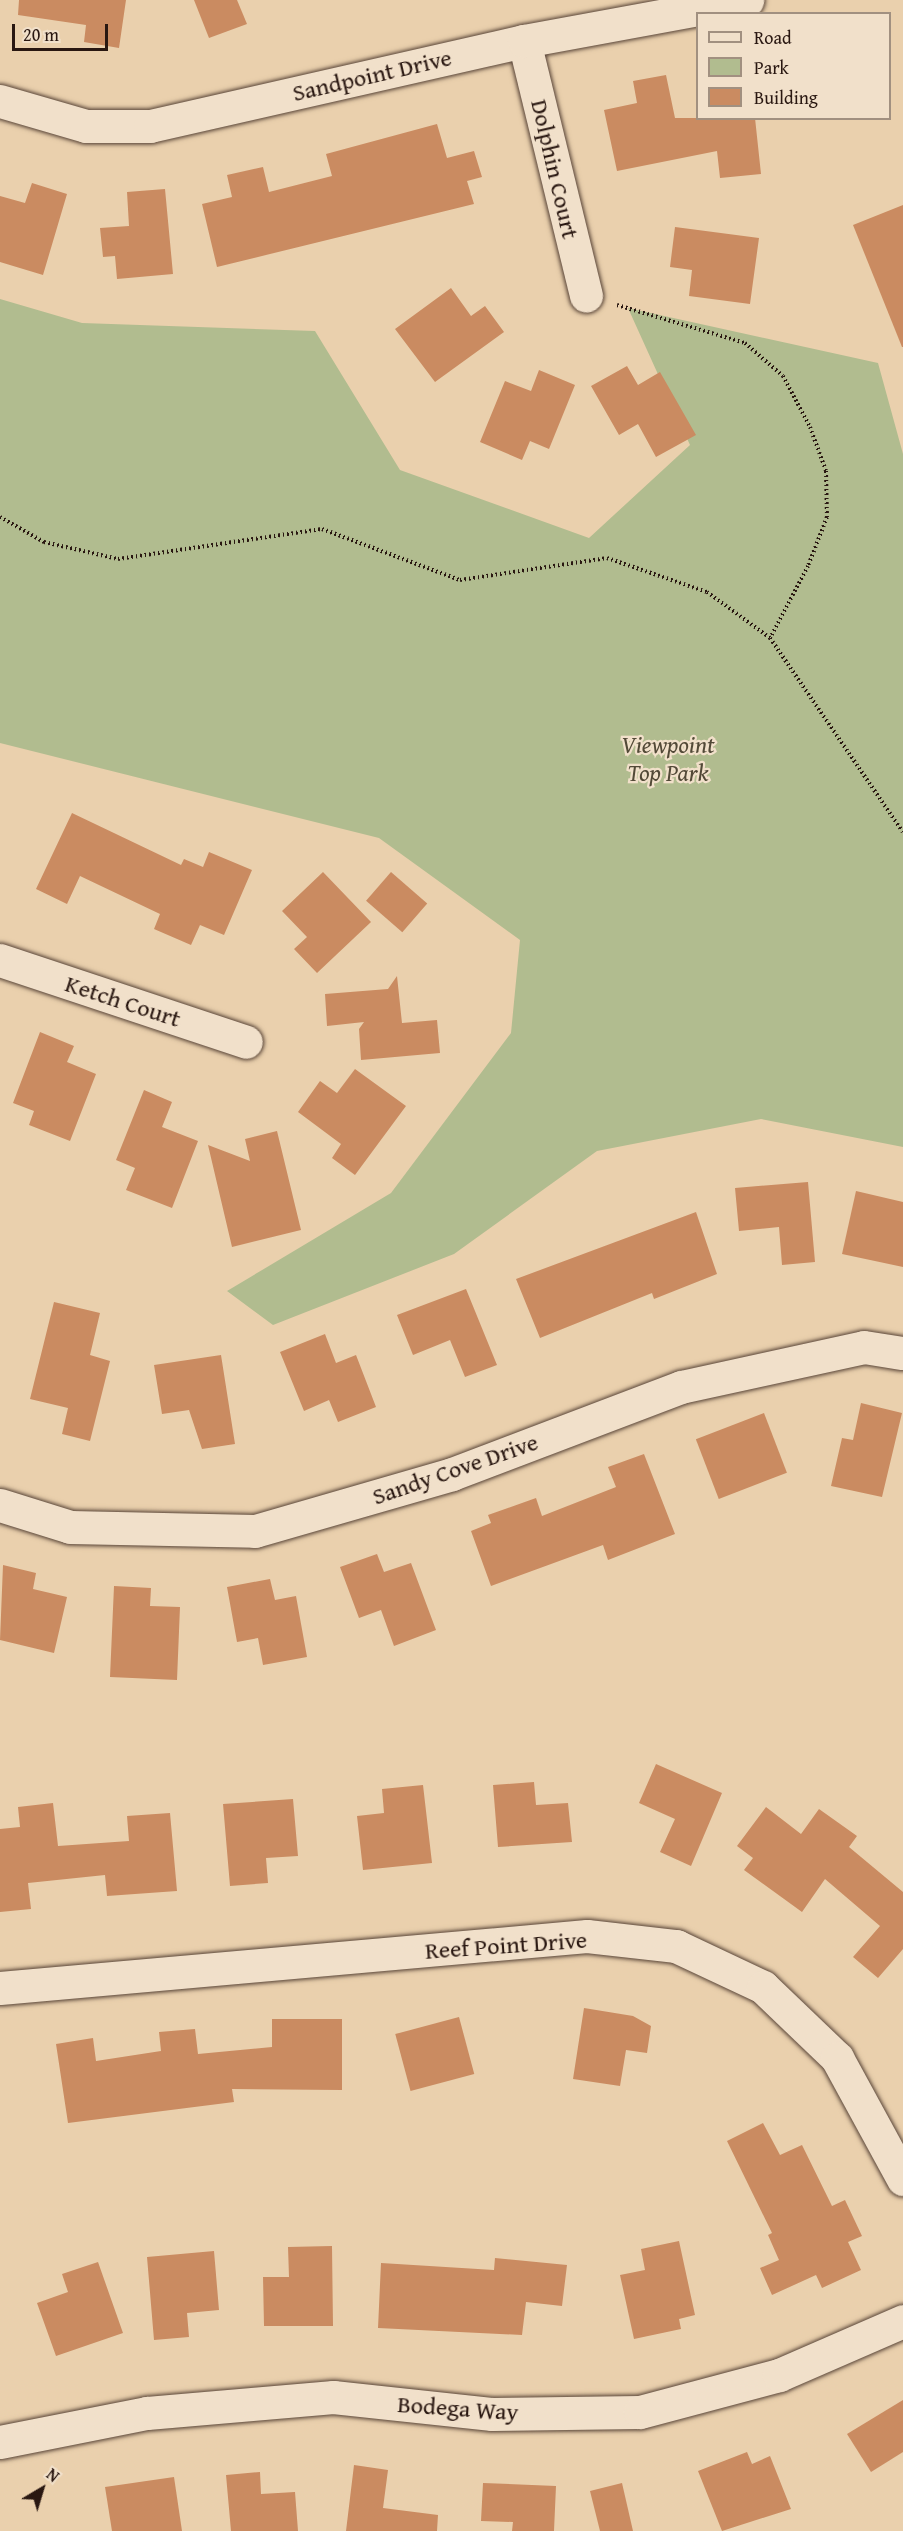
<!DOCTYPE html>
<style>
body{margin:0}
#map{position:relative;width:903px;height:2531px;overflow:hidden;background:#ead0ad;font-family:"Gentium Book Plus",serif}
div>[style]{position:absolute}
.green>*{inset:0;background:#b1bc8f}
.building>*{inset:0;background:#ca8b61;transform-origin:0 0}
.path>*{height:4px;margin-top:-2px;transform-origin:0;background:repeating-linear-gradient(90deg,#291711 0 1.5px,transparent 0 4.5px)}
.roads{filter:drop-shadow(0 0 2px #594538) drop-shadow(0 0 2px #594538)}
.street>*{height:33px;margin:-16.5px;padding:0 16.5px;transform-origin:16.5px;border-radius:16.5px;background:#f1e0ca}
span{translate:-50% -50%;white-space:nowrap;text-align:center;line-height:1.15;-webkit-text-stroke:4.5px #f1e0ca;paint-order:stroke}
.street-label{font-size:24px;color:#291711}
.park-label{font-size:24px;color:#524937;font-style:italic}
.legend{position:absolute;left:696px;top:12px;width:195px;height:108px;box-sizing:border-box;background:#f1e0ca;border:2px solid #a19080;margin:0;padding:8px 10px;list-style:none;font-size:18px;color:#291711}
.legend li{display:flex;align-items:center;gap:12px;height:30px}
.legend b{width:30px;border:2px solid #a19080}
.north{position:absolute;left:12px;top:2459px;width:60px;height:60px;-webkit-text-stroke:4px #f1e0ca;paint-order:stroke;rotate:38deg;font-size:16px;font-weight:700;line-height:24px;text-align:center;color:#291711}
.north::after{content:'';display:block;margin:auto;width:21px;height:27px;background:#291711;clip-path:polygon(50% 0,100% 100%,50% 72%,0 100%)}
.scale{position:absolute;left:12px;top:24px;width:96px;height:27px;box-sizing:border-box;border:3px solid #291711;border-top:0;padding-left:8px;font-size:18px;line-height:21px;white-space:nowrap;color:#291711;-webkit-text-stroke:4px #f1e0ca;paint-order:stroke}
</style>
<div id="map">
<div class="green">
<div style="clip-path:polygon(0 299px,82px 323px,315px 331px,400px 470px,589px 538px,690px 445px,628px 308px,878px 363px,903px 454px,903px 1147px,761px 1119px,597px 1151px,454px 1254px,273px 1325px,227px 1291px,391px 1193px,511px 1033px,520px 940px,379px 838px,0 743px)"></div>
</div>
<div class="building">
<div style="clip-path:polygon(19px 0,126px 0,119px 48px,84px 42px,86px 25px,18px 15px)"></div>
<div style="clip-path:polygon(194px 0,237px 0,247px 24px,209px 38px)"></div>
<div style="clip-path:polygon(666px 75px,675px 118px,755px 118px,761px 174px,720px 178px,717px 151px,617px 171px,604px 110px,637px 103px,633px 81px)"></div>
<div style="clip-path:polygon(437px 124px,447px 158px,474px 151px,482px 177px,467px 181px,474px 204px,217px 267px,202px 204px,232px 197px,227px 175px,263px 167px,269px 192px,332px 176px,326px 154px)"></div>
<div style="clip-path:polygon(32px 183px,67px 194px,43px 275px,0 262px,0 196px,25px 203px)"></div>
<div style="clip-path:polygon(165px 189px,173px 274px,117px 279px,115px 256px,103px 257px,100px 228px,129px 226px,127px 192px)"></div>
<div style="clip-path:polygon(903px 205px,903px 347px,902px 347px,853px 225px)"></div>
<div style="clip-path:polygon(675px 227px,759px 238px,750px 304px,689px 296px,692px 270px,670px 267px)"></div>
<div style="clip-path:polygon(451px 288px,471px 316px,485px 306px,504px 332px,435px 382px,395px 329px)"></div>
<div style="clip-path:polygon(627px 366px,638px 385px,660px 372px,696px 435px,656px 457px,638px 424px,619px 435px,591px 386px)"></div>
<div style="clip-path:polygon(539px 370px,575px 385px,549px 449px,530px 441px,522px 460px,480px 442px,505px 381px,531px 391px)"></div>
<div style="clip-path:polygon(72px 813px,181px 865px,184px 859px,203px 867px,209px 852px,252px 870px,224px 935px,200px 925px,191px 945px,154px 929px,160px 914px,80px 876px,67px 904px,36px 889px)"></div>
<div style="clip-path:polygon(323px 872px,371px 922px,317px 973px,294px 949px,307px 937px,282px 911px)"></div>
<div style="left:391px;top:872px;width:48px;height:38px;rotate:41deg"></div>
<div style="clip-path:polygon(397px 976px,402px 1023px,437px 1020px,440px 1053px,361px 1060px,359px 1029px,364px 1022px,327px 1026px,325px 994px,388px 989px)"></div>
<div style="clip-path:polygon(40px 1032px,74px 1046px,67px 1062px,96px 1074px,70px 1141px,29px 1125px,34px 1111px,13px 1103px)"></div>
<div style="clip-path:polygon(355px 1069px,406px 1106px,355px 1175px,332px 1158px,341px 1144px,298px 1112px,320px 1081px,337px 1093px)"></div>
<div style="clip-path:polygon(144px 1090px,172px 1102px,162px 1127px,198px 1141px,172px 1208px,126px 1190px,135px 1168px,116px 1160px)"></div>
<div style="clip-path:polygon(277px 1131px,301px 1230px,232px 1247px,208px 1145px,250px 1161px,245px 1139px)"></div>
<div style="clip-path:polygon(808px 1182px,815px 1262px,782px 1265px,779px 1227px,739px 1231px,735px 1188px)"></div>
<div style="clip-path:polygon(856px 1191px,903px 1202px,903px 1267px,842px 1254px)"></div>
<div style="clip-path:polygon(696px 1212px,717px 1274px,654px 1299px,652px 1293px,540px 1338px,516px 1279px)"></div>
<div style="clip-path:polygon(466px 1289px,497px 1365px,465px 1377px,450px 1340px,413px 1355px,397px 1315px)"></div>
<div style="clip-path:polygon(54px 1302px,100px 1313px,90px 1355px,110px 1361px,90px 1441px,62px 1434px,68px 1408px,30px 1399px)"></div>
<div style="clip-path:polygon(325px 1334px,336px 1363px,356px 1355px,376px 1407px,338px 1422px,329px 1400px,304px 1411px,280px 1352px)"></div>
<div style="clip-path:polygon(221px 1355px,235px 1444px,202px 1449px,189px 1410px,162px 1414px,154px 1365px)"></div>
<div style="clip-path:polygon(861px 1403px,902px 1413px,882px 1497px,831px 1486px,842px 1438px,853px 1440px)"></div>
<div style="left:764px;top:1413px;width:64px;height:73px;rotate:69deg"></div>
<div style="clip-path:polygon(644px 1454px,675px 1534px,608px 1560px,603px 1545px,491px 1586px,471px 1531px,491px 1523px,488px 1515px,536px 1498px,542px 1516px,616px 1487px,608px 1467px)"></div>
<div style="clip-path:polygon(377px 1554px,384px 1572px,411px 1563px,436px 1630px,394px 1646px,381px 1610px,359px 1618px,340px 1567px)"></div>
<div style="clip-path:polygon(3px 1565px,36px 1573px,33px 1589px,67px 1597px,54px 1653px,0 1640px)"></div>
<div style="clip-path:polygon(270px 1579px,275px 1600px,296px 1596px,307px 1657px,263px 1665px,258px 1638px,237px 1642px,227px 1587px)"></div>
<div style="clip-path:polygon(114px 1586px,151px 1588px,150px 1606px,180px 1607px,177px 1680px,110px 1677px)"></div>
<div style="clip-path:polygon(656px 1764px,722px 1793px,691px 1866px,660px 1852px,675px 1819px,639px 1803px)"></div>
<div style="clip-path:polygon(534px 1782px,536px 1805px,568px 1803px,572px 1842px,498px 1847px,493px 1785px)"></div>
<div style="clip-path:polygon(423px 1785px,432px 1863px,363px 1870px,357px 1816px,384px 1813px,382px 1789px)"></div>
<div style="clip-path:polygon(293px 1799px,298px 1856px,266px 1858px,268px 1883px,230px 1886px,223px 1804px)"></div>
<div style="clip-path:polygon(53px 1803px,58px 1846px,129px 1841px,127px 1816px,170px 1813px,177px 1891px,107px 1896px,105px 1875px,28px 1883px,31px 1909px,0 1912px,0 1829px,20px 1827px,18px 1807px)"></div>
<div style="clip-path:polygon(766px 1807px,801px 1834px,819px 1809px,857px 1836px,849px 1847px,903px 1892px,903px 1949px,878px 1978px,853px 1957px,880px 1926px,825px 1879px,802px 1912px,744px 1870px,753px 1858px,737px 1846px)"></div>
<div style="clip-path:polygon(584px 2008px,633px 2016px,651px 2026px,647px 2053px,626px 2050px,620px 2086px,573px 2079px)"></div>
<div style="left:459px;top:2017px;width:59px;height:66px;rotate:75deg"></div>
<div style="clip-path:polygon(272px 2019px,342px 2019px,342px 2090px,232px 2089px,234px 2102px,68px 2123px,56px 2044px,93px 2038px,96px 2061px,161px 2051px,159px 2032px,195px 2029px,198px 2054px,272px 2047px)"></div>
<div style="clip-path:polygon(763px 2123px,780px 2155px,802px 2145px,832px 2206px,845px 2200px,862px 2236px,848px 2242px,861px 2270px,822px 2288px,816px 2275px,772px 2295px,760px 2268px,779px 2260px,768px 2235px,772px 2233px,727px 2141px)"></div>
<div style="clip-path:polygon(679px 2241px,695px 2315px,679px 2319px,681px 2329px,634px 2339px,620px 2275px,645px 2270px,641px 2249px)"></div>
<div style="clip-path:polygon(332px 2246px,333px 2326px,264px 2326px,263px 2277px,289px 2277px,288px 2247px)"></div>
<div style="clip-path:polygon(214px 2251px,219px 2310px,187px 2313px,189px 2337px,154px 2340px,147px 2257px)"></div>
<div style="clip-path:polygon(495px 2258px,567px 2265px,562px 2306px,526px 2302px,522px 2335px,378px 2328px,381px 2263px,494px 2270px)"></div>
<div style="clip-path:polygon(98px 2262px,123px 2333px,56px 2356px,37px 2303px,68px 2292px,62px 2274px)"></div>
<div style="clip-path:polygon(903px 2400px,903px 2452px,871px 2472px,847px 2434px)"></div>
<div style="clip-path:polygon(747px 2452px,752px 2464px,770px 2456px,791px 2509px,722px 2531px,698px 2471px)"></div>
<div style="clip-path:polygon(354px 2465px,388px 2470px,383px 2508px,438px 2515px,437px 2531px,346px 2531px)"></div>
<div style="clip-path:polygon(260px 2472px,261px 2494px,295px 2492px,298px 2531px,231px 2531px,226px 2475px)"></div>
<div style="clip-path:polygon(174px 2477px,182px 2531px,112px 2531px,105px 2487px)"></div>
<div style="clip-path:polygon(483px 2483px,556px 2486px,554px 2531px,512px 2531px,513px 2522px,481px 2521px)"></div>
<div style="clip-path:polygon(622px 2483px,633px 2531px,600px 2531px,590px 2491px)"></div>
</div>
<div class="path">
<div style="left:617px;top:305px;width:134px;rotate:16.5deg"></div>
<div style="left:745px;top:343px;width:50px;rotate:41deg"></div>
<div style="left:783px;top:376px;width:58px;rotate:62.1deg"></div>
<div style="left:810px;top:427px;width:47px;rotate:70deg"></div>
<div style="left:826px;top:471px;width:46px;rotate:88.8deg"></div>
<div style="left:827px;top:517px;width:53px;rotate:111.2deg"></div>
<div style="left:808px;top:566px;width:81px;rotate:117.8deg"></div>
<div style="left:0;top:517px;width:51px;rotate:29.6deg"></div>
<div style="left:44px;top:542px;width:76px;rotate:12.9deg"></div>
<div style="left:118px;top:559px;width:206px;rotate:-8.4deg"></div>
<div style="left:322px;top:529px;width:147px;rotate:20.3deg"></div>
<div style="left:460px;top:580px;width:149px;rotate:-8.5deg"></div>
<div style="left:607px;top:558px;width:106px;rotate:18.8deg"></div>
<div style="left:707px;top:592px;width:78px;rotate:36.1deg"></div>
<div style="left:770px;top:638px;width:235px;rotate:55.6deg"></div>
</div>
<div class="roads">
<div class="street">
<div style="left:524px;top:41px;width:262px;rotate:76.3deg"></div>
<div style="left:0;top:101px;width:90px;rotate:16.2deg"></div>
<div style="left:86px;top:126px;width:64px"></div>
<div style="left:150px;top:126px;width:384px;rotate:-12.8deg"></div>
<div style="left:524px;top:41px;width:227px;rotate:-10.4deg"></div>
<div style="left:0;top:960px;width:259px;rotate:18.4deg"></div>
<div style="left:0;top:1505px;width:73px;rotate:17.4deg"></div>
<div style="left:70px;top:1527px;width:185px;rotate:1.2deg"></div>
<div style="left:255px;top:1531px;width:205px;rotate:-16.1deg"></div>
<div style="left:452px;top:1474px;width:245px;rotate:-20.8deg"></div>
<div style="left:681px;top:1387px;width:187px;rotate:-12.3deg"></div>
<div style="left:864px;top:1347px;width:39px;rotate:9deg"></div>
<div style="left:0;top:1988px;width:589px;rotate:-5.06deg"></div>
<div style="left:587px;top:1936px;width:90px;rotate:6.4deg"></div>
<div style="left:676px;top:1946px;width:96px;rotate:25.2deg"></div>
<div style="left:763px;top:1987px;width:103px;rotate:43.8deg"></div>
<div style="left:837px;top:2058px;width:138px;rotate:61.4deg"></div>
<div style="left:0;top:2442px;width:150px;rotate:-11.2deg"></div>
<div style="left:147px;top:2413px;width:187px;rotate:-4.9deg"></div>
<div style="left:333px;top:2397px;width:160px;rotate:6.1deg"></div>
<div style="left:492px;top:2414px;width:148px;rotate:-0.8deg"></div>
<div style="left:640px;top:2412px;width:144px;rotate:-14.9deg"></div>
<div style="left:779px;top:2375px;width:135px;rotate:-23.5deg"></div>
</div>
</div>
<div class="street-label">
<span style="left:372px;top:75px;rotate:-13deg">Sandpoint Drive</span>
<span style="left:555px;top:169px;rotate:77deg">Dolphin Court</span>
<span style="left:123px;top:1001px;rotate:18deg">Ketch Court</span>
<span style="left:455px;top:1469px;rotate:-19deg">Sandy Cove Drive</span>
<span style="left:506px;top:1945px;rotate:-4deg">Reef Point Drive</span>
<span style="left:458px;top:2408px;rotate:4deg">Bodega Way</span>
</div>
<div class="park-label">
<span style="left:668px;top:759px">Viewpoint<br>Top Park</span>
</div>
<ul class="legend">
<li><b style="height:8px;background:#f1e0ca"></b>Road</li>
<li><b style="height:16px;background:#b1bc8f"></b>Park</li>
<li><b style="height:16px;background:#ca8b61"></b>Building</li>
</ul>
<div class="north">N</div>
<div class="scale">20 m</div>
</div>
